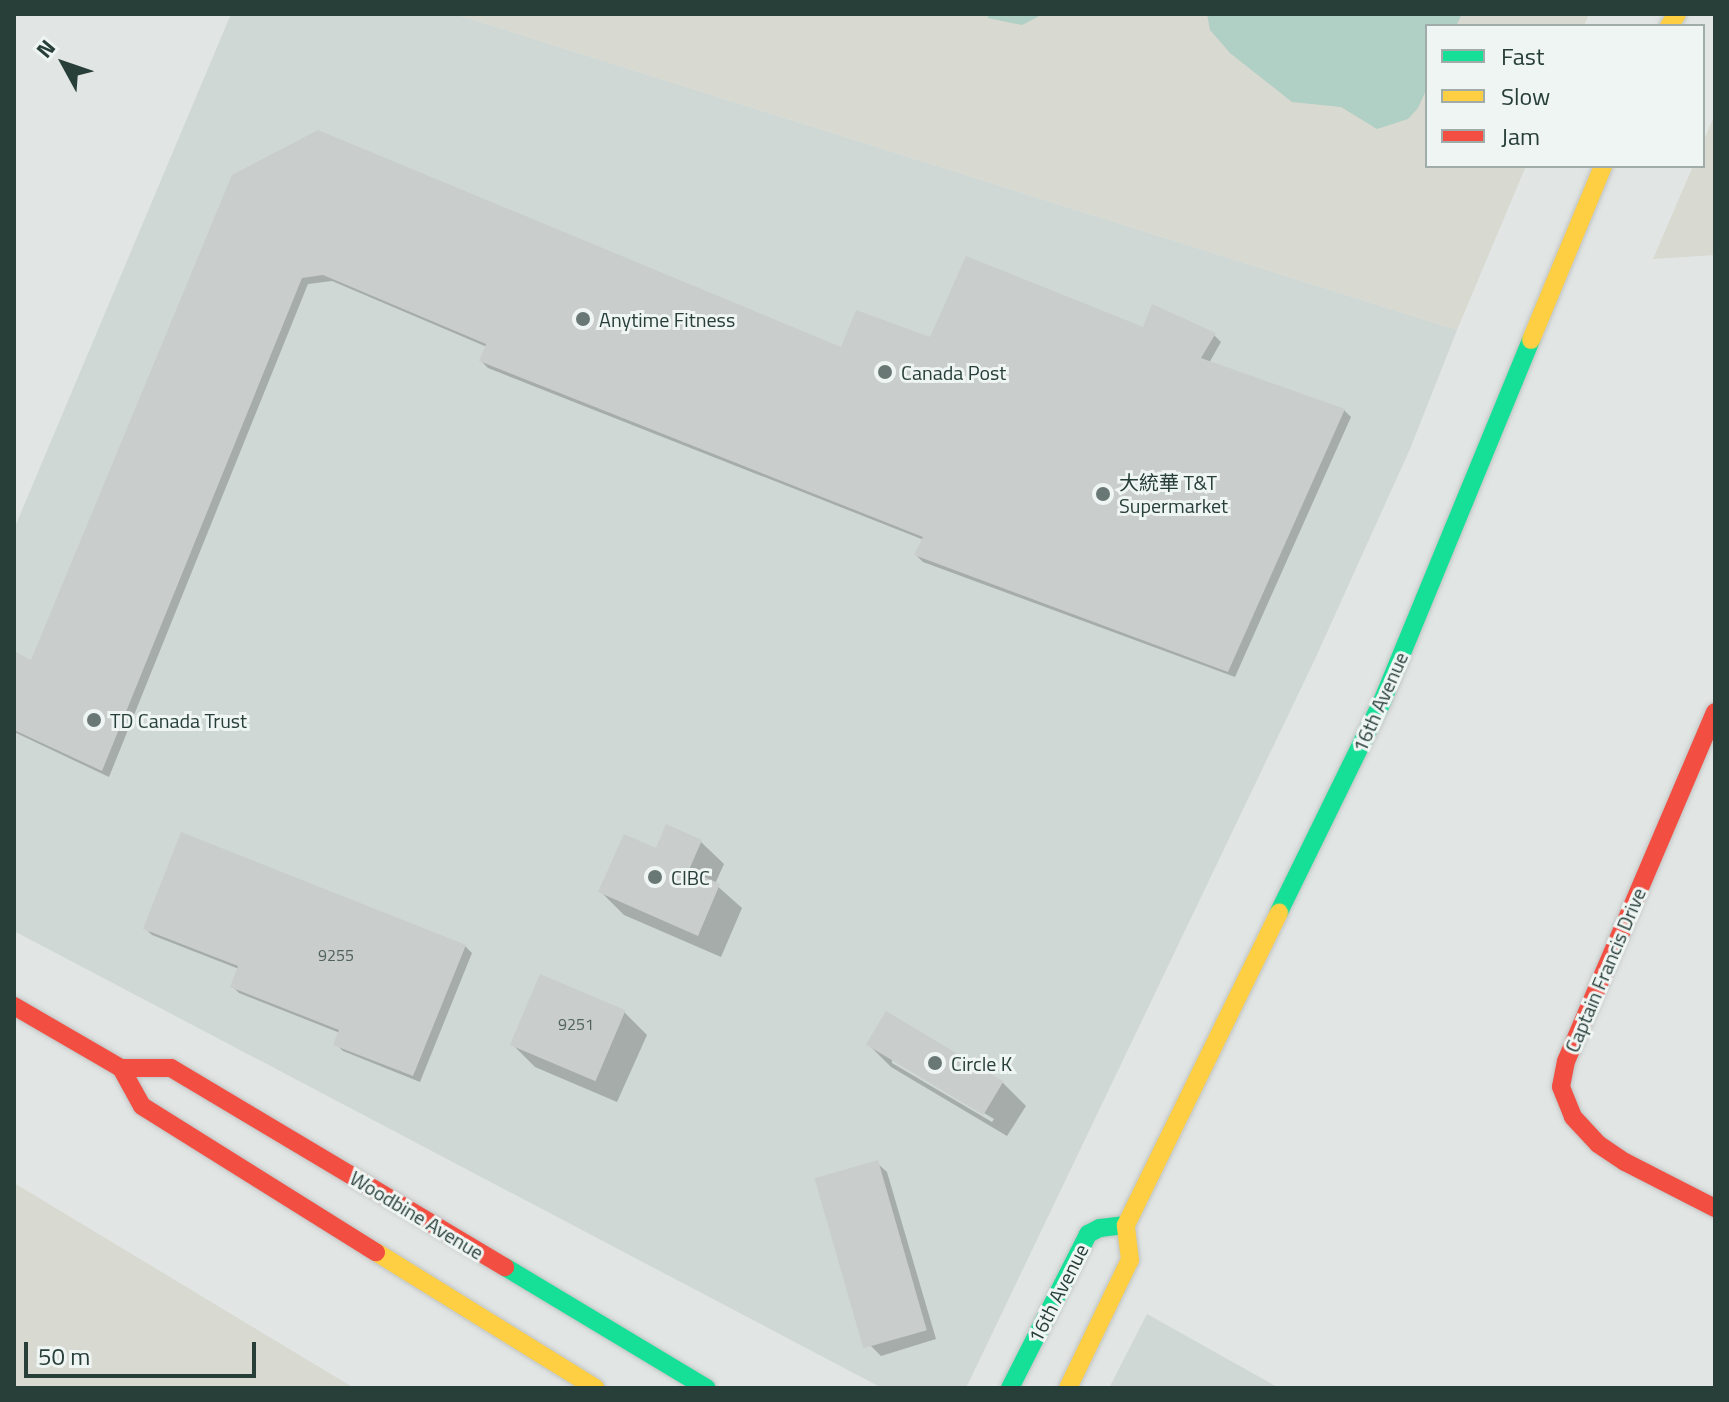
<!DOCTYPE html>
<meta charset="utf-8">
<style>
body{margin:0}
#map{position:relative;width:1729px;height:1402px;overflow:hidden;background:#e1e5e4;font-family:"Titillium Web","Noto Sans SC",sans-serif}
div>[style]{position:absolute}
.built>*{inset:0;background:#cfd8d5}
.green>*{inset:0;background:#d8d9d0}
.water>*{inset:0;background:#b0cfc5}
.shadow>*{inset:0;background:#0003}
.building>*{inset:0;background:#c9cdcc;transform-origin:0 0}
.roads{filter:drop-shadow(0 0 2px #bfc3c2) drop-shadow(0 0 2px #bfc3c2)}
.fast>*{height:18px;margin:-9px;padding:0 9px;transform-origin:9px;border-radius:9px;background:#16e098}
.slow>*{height:18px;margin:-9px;padding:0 9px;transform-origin:9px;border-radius:9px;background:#ffcf43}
.jam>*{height:18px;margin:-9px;padding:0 9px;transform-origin:9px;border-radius:9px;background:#f24e42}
.dots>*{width:22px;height:22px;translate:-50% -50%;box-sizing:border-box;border:4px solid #eef5f3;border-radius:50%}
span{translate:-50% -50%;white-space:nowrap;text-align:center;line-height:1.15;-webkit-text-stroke:6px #eef5f3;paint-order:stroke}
.number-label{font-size:16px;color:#51625e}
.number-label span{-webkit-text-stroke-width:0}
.poi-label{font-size:20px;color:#283e39}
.left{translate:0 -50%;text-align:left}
.street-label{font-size:20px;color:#283e39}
.frame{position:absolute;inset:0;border:16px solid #283e39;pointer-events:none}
.legend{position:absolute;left:1425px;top:24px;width:280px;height:144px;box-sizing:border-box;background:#eef5f3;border:2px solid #9faca9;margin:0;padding:10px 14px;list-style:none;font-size:24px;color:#283e39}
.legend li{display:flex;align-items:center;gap:16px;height:40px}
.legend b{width:40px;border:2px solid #9faca9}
.north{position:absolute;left:24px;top:24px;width:80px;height:80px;-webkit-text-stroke:6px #eef5f3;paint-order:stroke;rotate:310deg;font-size:22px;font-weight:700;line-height:32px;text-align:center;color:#283e39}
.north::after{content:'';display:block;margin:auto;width:28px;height:36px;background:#283e39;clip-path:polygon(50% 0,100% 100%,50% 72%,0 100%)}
.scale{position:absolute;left:24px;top:1342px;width:232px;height:36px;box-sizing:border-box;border:4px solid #283e39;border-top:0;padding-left:10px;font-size:24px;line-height:28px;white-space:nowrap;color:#283e39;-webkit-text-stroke:6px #eef5f3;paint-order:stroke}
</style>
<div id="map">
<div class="built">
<div style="clip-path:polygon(231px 14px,455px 14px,1457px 330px,1410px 449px,1315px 659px,966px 1388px,882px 1388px,14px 931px,14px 529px)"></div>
<div style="clip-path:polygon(1147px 1314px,1279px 1388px,1109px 1388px)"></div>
</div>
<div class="green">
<div style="clip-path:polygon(455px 14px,1589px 14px,1584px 26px,1427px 26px,1427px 166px,1526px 166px,1457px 330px)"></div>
<div style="clip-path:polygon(1715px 114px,1715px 255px,1653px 259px,1693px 166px,1703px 166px,1703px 142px)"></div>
<div style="clip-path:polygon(14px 1183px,354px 1388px,14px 1388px)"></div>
</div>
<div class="water">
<div style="clip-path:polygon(988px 14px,1043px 14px,1022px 25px,988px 18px)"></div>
<div style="clip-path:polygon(1207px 14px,1462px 14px,1456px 26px,1427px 26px,1427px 88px,1418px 108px,1408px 119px,1377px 129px,1341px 107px,1292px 102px,1230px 53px,1210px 30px)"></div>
</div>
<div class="shadow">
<div style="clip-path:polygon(234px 177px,842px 350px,931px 340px,1144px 329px,1214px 335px,1221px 342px,1209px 363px,1344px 410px,1351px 417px,1235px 677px,923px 562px,916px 555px,924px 540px,488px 368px,481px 361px,487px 347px,332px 281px,308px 284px,109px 777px,14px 732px,14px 654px,32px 662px)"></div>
<div style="clip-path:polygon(701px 842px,724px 864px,715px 884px,742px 908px,721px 957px,624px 915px,601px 892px,657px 850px)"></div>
<div style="clip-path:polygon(145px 928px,465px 946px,472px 953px,420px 1082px,343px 1051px,336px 1044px,340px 1033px,239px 993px,232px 986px,239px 969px,152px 935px)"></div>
<div style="clip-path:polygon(624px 1012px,647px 1035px,617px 1102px,535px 1067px,512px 1044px)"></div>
<div style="clip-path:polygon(evenodd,887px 1014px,1003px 1083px,1026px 1106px,1007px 1136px,891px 1067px,868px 1044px,887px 1014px,892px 1058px,994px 1119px,992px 1122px,892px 1063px,892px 1058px)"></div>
<div style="clip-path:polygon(877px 1163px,887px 1172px,936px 1339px,881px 1356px,871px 1346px)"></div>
</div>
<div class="building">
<div style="clip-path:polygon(318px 130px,841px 347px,856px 310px,930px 337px,966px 256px,1143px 327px,1152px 304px,1216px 333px,1201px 358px,1345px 409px,1228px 672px,914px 555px,923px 537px,479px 361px,486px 344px,323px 275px,302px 278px,102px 771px,14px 730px,14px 651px,31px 660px,232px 175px)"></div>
<div style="clip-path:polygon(666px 824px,702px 840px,689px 870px,720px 884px,698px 936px,598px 892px,624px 834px,656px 848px)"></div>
<div style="clip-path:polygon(181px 832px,466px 945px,413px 1076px,333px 1045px,339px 1030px,230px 987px,238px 966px,143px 929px)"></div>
<div style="left:540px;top:974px;width:93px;height:77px;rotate:23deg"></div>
<div style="left:886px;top:1011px;width:137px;height:39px;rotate:31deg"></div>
<div style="left:878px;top:1160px;width:177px;height:66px;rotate:74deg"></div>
</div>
<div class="roads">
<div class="fast">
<div style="left:1279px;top:912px;width:232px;rotate:-63.9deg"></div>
<div style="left:1381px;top:704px;width:394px;rotate:-67.6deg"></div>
<div style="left:505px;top:1267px;width:235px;rotate:31deg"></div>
<div style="left:1010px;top:1388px;width:173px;rotate:-63.1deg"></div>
<div style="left:1088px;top:1234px;width:13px;rotate:-27deg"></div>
<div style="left:1100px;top:1228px;width:26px;rotate:-7deg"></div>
</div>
<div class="slow">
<div style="left:1669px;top:26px;width:14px;rotate:-56deg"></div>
<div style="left:1531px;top:340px;width:188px;rotate:-67.5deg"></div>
<div style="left:376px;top:1252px;width:258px;rotate:31.8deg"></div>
<div style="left:1068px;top:1388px;width:142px;rotate:-64.2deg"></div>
<div style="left:1130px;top:1260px;width:35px;rotate:-97deg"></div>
<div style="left:1126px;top:1225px;width:348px;rotate:-63.9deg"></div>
</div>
<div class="jam">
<div style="left:1715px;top:712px;width:379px;rotate:113.1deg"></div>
<div style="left:1566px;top:1061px;width:26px;rotate:101deg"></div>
<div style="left:1561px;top:1087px;width:32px;rotate:68deg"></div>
<div style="left:1573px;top:1117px;width:37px;rotate:47deg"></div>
<div style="left:1598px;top:1144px;width:32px;rotate:34deg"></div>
<div style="left:1625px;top:1162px;width:101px;rotate:27.1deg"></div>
<div style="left:14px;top:1006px;width:124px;rotate:30.1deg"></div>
<div style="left:121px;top:1068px;width:43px;rotate:61.1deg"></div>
<div style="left:142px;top:1106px;width:276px;rotate:32deg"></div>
<div style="left:121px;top:1068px;width:50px"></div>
<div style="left:171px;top:1068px;width:389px;rotate:30.8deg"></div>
</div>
</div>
<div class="dots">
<div style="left:583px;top:319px;background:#697875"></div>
<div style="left:885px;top:372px;background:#697875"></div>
<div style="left:1103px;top:494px;background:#697875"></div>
<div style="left:94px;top:720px;background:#697875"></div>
<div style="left:655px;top:877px;background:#697875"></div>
<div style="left:935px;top:1063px;background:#697875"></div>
</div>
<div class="number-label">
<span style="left:336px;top:955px">9255</span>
<span style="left:576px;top:1024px">9251</span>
</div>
<div class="poi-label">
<span class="left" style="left:599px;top:319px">Anytime Fitness</span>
<span class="left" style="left:901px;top:372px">Canada Post</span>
<span class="left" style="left:1119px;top:494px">大統華 T&amp;T<br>Supermarket</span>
<span class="left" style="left:110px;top:720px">TD Canada Trust</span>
<span class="left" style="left:671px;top:877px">CIBC</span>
<span class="left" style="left:951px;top:1063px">Circle K</span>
</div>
<div class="street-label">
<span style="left:1380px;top:702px;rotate:-66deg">16th Avenue</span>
<span style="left:1605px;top:970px;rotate:-67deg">Captain Francis Drive</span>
<span style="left:417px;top:1215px;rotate:31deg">Woodbine Avenue</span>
<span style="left:1058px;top:1293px;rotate:-63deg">16th Avenue</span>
</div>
<div class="frame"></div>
<ul class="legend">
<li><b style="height:10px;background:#16e098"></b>Fast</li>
<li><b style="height:10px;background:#ffcf43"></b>Slow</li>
<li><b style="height:10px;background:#f24e42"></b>Jam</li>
</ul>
<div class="north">N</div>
<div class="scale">50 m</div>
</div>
